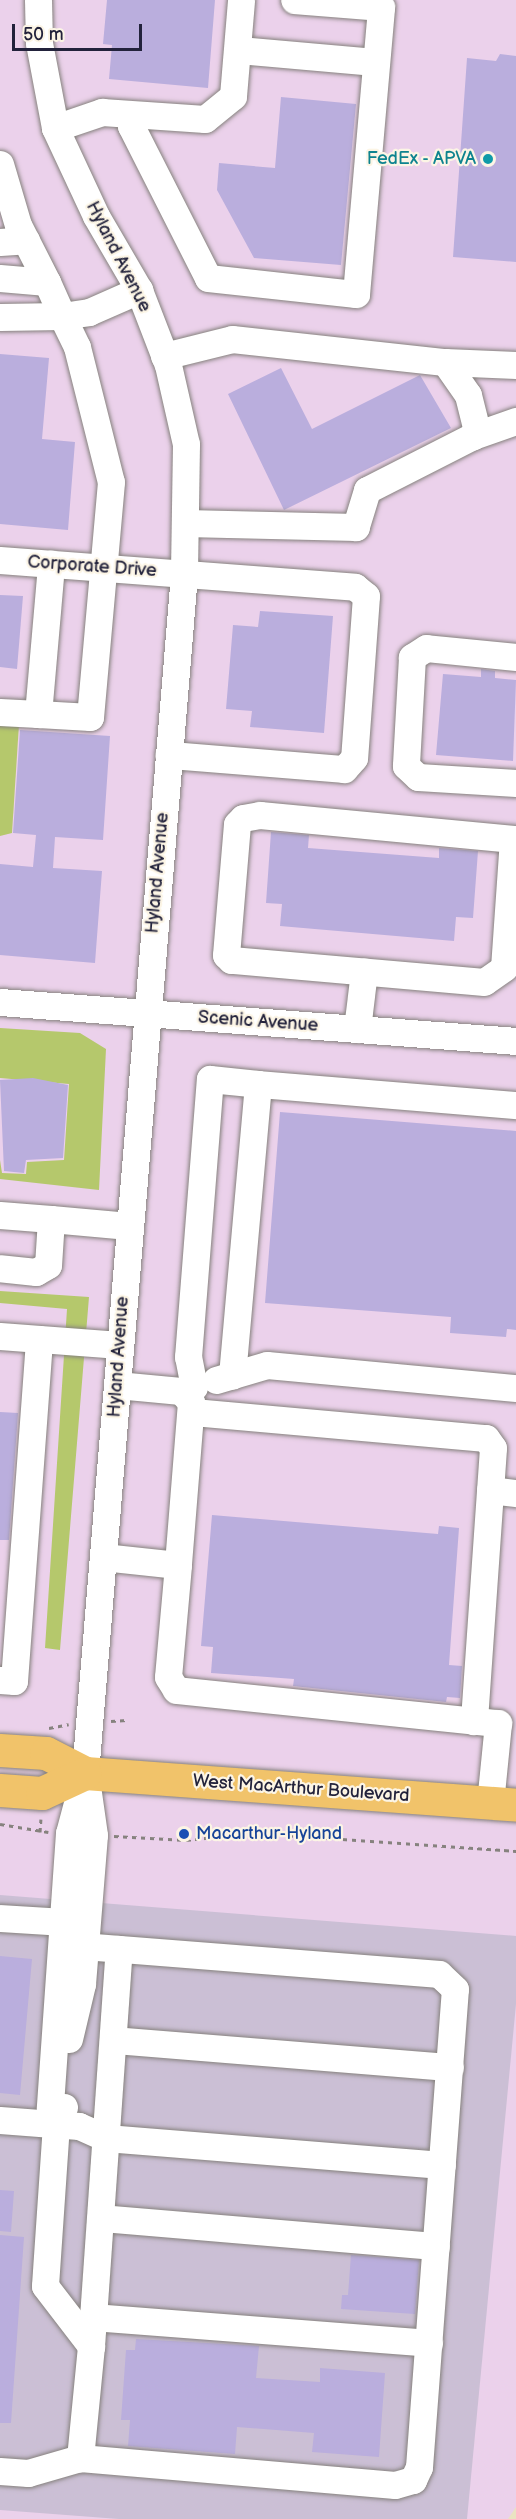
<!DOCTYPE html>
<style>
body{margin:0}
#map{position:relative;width:516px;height:2519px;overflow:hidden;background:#eae3c2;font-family:"Balsamiq Sans",sans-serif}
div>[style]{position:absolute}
.built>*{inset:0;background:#ebd1eb}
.industrial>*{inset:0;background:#cbbfd5}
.green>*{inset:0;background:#b5c86c}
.building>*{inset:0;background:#baaedd}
.path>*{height:3px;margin-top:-1.5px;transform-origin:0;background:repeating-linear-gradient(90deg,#86827e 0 4.5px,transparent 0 9px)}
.roads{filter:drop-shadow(0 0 2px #86827e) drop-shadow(0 0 2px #86827e)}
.minor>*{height:27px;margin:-13.5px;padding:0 13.5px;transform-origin:13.5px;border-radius:13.5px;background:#fff}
.major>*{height:33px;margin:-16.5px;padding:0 16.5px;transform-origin:16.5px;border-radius:16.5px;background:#f1c36a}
.dots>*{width:16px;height:16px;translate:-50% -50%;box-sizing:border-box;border:3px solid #fcf5e5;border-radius:50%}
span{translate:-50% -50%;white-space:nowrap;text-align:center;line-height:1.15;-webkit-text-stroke:4.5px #fcf5e5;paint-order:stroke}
.culture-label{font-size:18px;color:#0d838f}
.right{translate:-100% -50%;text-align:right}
.street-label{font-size:18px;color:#22223b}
.transit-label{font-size:18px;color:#164399}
.left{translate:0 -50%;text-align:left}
.scale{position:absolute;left:12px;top:24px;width:130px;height:27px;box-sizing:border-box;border:3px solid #22223b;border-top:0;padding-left:8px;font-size:18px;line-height:21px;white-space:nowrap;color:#22223b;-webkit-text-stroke:4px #fcf5e5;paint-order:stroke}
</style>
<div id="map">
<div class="built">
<div style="clip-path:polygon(0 0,516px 0,516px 2507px,508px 2519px,0 2519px)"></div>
</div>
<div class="industrial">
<div style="clip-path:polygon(0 1895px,516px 1936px,516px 2004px,467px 2519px,119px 2519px,0 2510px)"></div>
</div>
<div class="green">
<div style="clip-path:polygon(19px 724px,12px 833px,0 836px,0 725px)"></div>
<div style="clip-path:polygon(0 1028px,80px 1033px,106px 1049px,99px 1190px,0 1179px,0 1160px,2px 1173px,26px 1174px,27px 1162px,64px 1160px,69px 1084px,0 1078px)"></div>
<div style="clip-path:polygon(0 1291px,89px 1297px,60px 1650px,45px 1648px,67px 1309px,0 1303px)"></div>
</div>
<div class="building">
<div style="clip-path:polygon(107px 0,215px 0,208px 88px,109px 79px,112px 45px,103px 44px)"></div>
<div style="clip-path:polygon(500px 54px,516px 56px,516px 262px,453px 257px,467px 58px,496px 61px)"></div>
<div style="clip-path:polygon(281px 97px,356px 104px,341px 265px,254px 258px,217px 190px,219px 163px,275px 168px)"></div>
<div style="clip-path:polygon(0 354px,49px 358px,42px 439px,75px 442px,68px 530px,0 524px)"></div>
<div style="clip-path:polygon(281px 368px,312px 429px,420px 375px,451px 428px,284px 510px,228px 394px)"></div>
<div style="clip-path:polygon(0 595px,23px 596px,17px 669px,0 667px)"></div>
<div style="clip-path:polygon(260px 611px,333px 616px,324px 733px,250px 727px,252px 711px,226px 709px,233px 625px,258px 627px)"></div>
<div style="clip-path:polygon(481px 669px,495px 671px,495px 678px,516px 680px,513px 761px,436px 755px,443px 674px,481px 677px)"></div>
<div style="clip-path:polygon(20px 730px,110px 736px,103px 840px,55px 837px,53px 868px,102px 871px,95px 963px,0 955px,0 864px,33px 867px,36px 835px,13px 833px)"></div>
<div style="clip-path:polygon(271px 832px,309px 835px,308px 848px,439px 858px,439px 848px,478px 851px,473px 918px,456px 917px,454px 941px,280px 926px,282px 904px,266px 903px)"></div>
<div style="clip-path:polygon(33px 1078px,68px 1085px,63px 1158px,26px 1160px,24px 1173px,4px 1171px,0 1080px)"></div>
<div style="clip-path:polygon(280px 1112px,516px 1131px,516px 1330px,507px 1329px,506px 1337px,450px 1333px,451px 1317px,265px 1303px)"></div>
<div style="clip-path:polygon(0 1412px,18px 1413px,9px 1540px,0 1540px)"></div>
<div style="clip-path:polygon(212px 1515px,438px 1534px,439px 1526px,459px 1528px,449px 1665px,462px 1666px,460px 1698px,447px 1697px,446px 1702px,293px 1686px,294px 1679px,211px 1673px,213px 1647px,201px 1646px)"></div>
<div style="clip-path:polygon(0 1956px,32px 1959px,20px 2095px,0 2093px)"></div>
<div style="clip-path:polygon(0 2190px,14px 2191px,11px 2232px,0 2231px)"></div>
<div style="clip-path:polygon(0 2235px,24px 2237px,11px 2423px,0 2423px)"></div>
<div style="clip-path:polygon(351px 2255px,419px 2260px,415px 2314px,341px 2309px,342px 2295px,348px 2295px)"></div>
<div style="clip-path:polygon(136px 2339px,259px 2346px,256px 2378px,320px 2382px,320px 2368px,385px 2373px,379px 2457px,312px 2452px,314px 2433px,237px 2427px,235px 2454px,128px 2446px,130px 2420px,121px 2420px,126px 2350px,135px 2350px)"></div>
</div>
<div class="path">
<div style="left:111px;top:1721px;width:16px;rotate:-4deg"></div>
<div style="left:49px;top:1728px;width:20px;rotate:-11deg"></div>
<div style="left:0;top:1824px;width:49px;rotate:9.5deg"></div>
<div style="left:40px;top:1832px;width:13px;rotate:-86deg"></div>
<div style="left:114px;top:1836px;width:72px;rotate:3.2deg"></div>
<div style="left:186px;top:1840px;width:67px;rotate:-6deg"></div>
<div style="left:253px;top:1833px;width:264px;rotate:3.9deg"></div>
</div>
<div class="roads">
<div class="minor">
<div style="left:38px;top:0;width:43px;rotate:88.7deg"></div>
<div style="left:39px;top:43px;width:86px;rotate:79.3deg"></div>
<div style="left:55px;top:128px;width:97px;rotate:65deg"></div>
<div style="left:96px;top:216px;width:86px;rotate:59.8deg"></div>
<div style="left:139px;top:290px;width:80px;rotate:68.9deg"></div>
<div style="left:168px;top:365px;width:81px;rotate:77.2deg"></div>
<div style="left:186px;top:444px;width:130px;rotate:90.9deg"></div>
<div style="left:184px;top:574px;width:1203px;rotate:94.72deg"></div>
<div style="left:85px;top:1773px;width:62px;rotate:104.9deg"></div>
<div style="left:69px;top:1833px;width:276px;rotate:94deg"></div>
<div style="left:50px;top:2108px;width:17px;rotate:69deg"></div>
<div style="left:238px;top:50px;width:138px;rotate:5deg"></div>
<div style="left:132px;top:115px;width:11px;rotate:95deg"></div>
<div style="left:131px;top:126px;width:170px;rotate:63.1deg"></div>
<div style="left:208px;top:278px;width:149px;rotate:6.2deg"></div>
<div style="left:356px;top:294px;width:288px;rotate:-85deg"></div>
<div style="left:381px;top:7px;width:87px;rotate:-175.4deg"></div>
<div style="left:55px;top:128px;width:50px;rotate:-18.8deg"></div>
<div style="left:102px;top:112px;width:103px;rotate:3.9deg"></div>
<div style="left:205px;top:119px;width:36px;rotate:-39deg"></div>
<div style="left:233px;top:96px;width:96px;rotate:-85.2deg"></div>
<div style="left:0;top:164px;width:64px;rotate:73.6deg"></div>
<div style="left:18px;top:225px;width:64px;rotate:63deg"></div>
<div style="left:0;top:242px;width:26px;rotate:-4deg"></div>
<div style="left:0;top:278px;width:47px;rotate:4.9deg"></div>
<div style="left:47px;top:282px;width:37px;rotate:66deg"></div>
<div style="left:62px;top:316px;width:27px;rotate:-8deg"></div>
<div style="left:89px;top:312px;width:55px;rotate:-23.7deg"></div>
<div style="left:0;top:317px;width:62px;rotate:-0.9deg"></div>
<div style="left:62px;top:316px;width:34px;rotate:64deg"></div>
<div style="left:77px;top:347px;width:139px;rotate:75.9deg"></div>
<div style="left:111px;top:482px;width:236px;rotate:95.1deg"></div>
<div style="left:90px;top:717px;width:52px;rotate:-176.7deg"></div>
<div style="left:164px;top:356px;width:70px;rotate:-14deg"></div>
<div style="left:232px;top:339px;width:214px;rotate:6.2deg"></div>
<div style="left:445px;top:362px;width:40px;rotate:55.1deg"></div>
<div style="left:468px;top:395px;width:34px;rotate:76deg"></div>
<div style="left:476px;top:428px;width:9px;rotate:111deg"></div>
<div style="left:473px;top:436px;width:119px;rotate:153deg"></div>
<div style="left:367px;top:490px;width:39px;rotate:107deg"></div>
<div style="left:356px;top:527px;width:171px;rotate:-178.7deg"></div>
<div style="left:445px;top:362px;width:71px;rotate:2.4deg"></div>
<div style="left:473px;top:436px;width:46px;rotate:-19.2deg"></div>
<div style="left:0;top:560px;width:356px;rotate:4.3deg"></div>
<div style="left:355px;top:587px;width:14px;rotate:39deg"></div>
<div style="left:366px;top:596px;width:162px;rotate:94.2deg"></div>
<div style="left:354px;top:758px;width:15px;rotate:132deg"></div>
<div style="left:344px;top:769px;width:176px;rotate:-175.4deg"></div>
<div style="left:516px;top:657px;width:90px;rotate:-174.3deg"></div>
<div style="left:426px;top:648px;width:17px;rotate:147deg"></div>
<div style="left:412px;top:657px;width:109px;rotate:93.2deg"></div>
<div style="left:406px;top:766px;width:16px;rotate:43deg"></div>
<div style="left:418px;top:777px;width:98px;rotate:3.5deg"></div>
<div style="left:0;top:712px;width:38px;rotate:3deg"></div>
<div style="left:38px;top:714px;width:151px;rotate:-85deg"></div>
<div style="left:513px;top:839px;width:129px;rotate:94deg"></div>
<div style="left:504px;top:968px;width:24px;rotate:145deg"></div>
<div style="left:484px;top:982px;width:254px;rotate:-175deg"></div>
<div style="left:231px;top:960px;width:7px;rotate:-135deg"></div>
<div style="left:226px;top:955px;width:131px;rotate:-85.2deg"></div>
<div style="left:237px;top:824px;width:8px;rotate:-45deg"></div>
<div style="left:243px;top:818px;width:17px;rotate:-10deg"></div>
<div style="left:260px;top:815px;width:257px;rotate:5.4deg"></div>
<div style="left:0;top:1002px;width:517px;rotate:4.32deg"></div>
<div style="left:357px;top:1029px;width:58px;rotate:-83.1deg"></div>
<div style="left:258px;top:1084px;width:259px;rotate:4.7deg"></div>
<div style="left:0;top:1215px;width:51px;rotate:4.5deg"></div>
<div style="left:51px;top:1219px;width:46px;rotate:93.7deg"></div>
<div style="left:48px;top:1265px;width:14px;rotate:150deg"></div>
<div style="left:36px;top:1272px;width:36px;rotate:-174deg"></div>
<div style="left:51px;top:1219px;width:78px;rotate:5.1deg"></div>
<div style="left:0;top:1336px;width:120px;rotate:4.3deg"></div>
<div style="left:216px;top:1380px;width:53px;rotate:-16.4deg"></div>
<div style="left:267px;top:1365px;width:250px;rotate:5.3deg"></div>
<div style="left:117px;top:1385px;width:64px;rotate:5.4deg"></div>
<div style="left:181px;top:1391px;width:15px;rotate:48deg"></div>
<div style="left:191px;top:1402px;width:164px;rotate:94.6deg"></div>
<div style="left:194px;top:1387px;width:31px;rotate:-101deg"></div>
<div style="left:188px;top:1357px;width:279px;rotate:-85.5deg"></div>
<div style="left:210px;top:1079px;width:48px;rotate:5.9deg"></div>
<div style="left:258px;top:1084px;width:293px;rotate:95.1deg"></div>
<div style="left:193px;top:1412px;width:294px;rotate:5.1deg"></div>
<div style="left:486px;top:1438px;width:12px;rotate:55deg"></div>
<div style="left:493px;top:1448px;width:274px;rotate:94deg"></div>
<div style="left:490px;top:1490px;width:26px;rotate:7deg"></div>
<div style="left:103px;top:1557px;width:75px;rotate:6.1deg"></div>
<div style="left:178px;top:1565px;width:112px;rotate:95.1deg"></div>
<div style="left:168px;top:1677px;width:15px;rotate:58deg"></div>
<div style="left:176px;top:1690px;width:324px;rotate:5.9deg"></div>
<div style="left:498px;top:1723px;width:80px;rotate:95.7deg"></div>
<div style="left:0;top:1680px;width:14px;rotate:4deg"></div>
<div style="left:14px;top:1681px;width:343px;rotate:-85.8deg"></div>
<div style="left:0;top:1918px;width:63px;rotate:3.6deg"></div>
<div style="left:69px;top:2039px;width:57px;rotate:-76.7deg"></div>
<div style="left:82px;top:1984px;width:149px;rotate:-85.4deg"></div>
<div style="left:94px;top:1835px;width:49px;rotate:-98.1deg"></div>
<div style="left:113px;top:2040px;width:338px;rotate:4.6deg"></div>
<div style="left:64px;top:2107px;width:19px;rotate:115deg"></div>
<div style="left:56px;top:2124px;width:162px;rotate:93.9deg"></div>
<div style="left:45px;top:2286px;width:76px;rotate:52.5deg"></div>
<div style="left:91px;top:2346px;width:113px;rotate:95.6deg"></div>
<div style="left:80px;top:2458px;width:316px;rotate:4.9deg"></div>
<div style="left:395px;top:2485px;width:19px;rotate:-16deg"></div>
<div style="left:413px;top:2480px;width:14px;rotate:-65deg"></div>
<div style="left:419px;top:2467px;width:479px;rotate:-85.7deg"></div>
<div style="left:455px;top:1989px;width:22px;rotate:-137deg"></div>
<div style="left:439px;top:1974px;width:355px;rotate:-175.5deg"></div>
<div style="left:0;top:2120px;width:79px;rotate:4.3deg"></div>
<div style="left:79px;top:2126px;width:30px;rotate:24deg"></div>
<div style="left:106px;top:2138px;width:337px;rotate:4.6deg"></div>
<div style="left:101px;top:2218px;width:336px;rotate:4.8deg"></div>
<div style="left:93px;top:2317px;width:337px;rotate:4.4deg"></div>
<div style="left:91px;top:2346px;width:398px;rotate:-86deg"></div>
<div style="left:0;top:2471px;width:28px;rotate:4deg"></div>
<div style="left:28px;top:2473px;width:54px;rotate:-16.1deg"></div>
</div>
<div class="major">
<div style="left:0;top:1750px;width:46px;rotate:3.7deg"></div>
<div style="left:46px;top:1753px;width:44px;rotate:27.1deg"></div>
<div style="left:85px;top:1773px;width:432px;rotate:4.2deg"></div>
<div style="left:0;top:1790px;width:42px;rotate:4.1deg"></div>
<div style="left:42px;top:1793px;width:47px;rotate:-24.9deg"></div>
</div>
</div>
<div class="dots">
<div style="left:488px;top:159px;background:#0f9aa8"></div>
<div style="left:184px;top:1834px;background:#1a4fb4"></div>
</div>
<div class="culture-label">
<span class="right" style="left:476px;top:159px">FedEx - APVA</span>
</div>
<div class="street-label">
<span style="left:118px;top:257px;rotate:63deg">Hyland Avenue</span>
<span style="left:92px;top:567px;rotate:4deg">Corporate Drive</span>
<span style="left:158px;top:873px;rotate:-85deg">Hyland Avenue</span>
<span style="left:258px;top:1022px;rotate:4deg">Scenic Avenue</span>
<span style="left:119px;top:1357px;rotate:-86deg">Hyland Avenue</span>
<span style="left:301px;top:1789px;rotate:4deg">West MacArthur Boulevard</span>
</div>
<div class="transit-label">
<span class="left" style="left:196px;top:1834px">Macarthur-Hyland</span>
</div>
<div class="scale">50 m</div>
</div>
